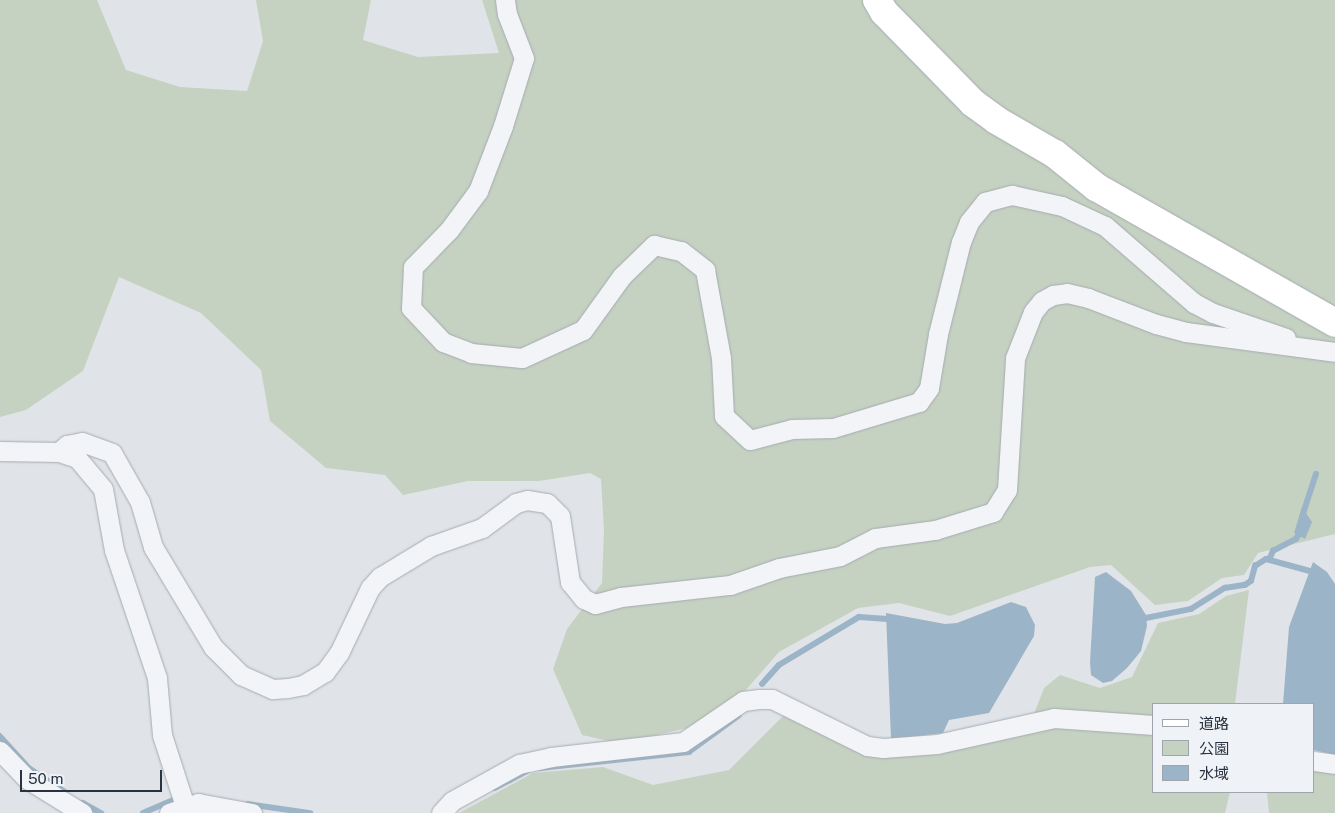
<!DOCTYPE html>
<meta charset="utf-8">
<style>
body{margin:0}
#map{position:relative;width:1335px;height:813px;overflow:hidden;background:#e0e4e8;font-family:"Public Sans","Noto Sans JP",sans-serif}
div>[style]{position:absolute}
.green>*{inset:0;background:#c6d2c1}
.water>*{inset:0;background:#9cb4c7}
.stream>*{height:5.5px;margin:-2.75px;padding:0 2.75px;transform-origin:2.75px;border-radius:2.75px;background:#9cb4c7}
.roads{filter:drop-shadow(0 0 1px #a5abb2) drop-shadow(0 0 1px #a5abb2)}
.street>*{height:19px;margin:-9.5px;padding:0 9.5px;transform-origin:9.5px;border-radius:9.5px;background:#f2f4f7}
.secondary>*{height:28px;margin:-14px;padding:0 14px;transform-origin:14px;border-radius:14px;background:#fff}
span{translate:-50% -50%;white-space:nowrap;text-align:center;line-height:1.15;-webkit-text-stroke:4px #eff2f6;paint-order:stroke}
.legend{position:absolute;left:1152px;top:703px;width:162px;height:90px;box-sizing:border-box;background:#eff2f6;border:1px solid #a0a5ad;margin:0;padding:6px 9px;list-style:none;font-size:15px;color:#29323f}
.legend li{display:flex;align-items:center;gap:10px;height:25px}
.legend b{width:25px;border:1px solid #a0a5ad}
.scale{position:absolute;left:20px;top:770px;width:142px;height:22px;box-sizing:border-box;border:2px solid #29323f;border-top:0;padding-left:6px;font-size:15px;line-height:18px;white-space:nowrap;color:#29323f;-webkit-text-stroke:4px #eff2f6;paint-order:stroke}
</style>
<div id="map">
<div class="green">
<div style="clip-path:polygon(0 0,97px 0,126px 70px,180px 87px,247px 91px,263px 41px,256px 0,371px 0,363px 40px,418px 57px,499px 53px,482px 0,1335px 0,1335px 534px,1258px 553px,1244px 575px,1222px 578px,1188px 601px,1155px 605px,1111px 565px,1090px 567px,950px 616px,899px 603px,858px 608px,779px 652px,745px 691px,687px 728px,640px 739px,609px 741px,582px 735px,553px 669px,567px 629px,602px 583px,604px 530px,601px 479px,590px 473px,539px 481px,468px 481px,403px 495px,385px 475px,326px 468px,270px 421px,261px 370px,201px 313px,119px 277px,83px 371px,26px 410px,0 417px)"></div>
<div style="clip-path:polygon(1249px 590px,1235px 704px,1154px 704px,1154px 792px,1230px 792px,1225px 813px,459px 813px,533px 773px,603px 767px,653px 785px,729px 770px,785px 714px,865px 752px,1029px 727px,1044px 688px,1060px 675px,1100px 688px,1132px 677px,1158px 623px,1199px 614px,1226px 596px)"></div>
<div style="clip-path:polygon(1314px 767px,1335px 771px,1335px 813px,1269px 813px,1267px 792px,1314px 792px)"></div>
</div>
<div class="water">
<div style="clip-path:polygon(1302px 507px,1312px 522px,1305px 539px,1294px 533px)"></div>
<div style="clip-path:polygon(1313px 562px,1327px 572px,1335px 584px,1335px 755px,1314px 750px,1314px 704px,1283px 704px,1289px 627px)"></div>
<div style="clip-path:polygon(1106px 572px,1131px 591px,1146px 615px,1147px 626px,1141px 651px,1127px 668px,1112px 681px,1103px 683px,1091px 675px,1090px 662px,1095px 577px)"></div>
<div style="clip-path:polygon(1011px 602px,1026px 607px,1035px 625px,1034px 636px,989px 713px,949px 720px,943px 733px,891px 739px,886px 613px,945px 624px,957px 623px)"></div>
</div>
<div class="stream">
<div style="left:1302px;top:517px;width:45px;rotate:-72deg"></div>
<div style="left:1269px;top:560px;width:10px;rotate:-66deg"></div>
<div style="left:1273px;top:551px;width:26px;rotate:-28deg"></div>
<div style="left:1296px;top:539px;width:12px;rotate:-59deg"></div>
<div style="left:1141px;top:619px;width:51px;rotate:-11.3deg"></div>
<div style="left:1191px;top:609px;width:40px;rotate:-32deg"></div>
<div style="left:1225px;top:588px;width:20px;rotate:-9deg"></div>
<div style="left:1245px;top:585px;width:7px;rotate:-34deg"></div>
<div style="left:1251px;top:581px;width:16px;rotate:-75deg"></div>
<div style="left:1255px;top:566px;width:13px;rotate:-32deg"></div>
<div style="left:1266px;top:559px;width:50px;rotate:15.2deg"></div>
<div style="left:762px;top:684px;width:25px;rotate:-48deg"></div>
<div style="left:779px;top:665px;width:93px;rotate:-31deg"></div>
<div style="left:859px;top:617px;width:32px;rotate:4deg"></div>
<div style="left:0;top:736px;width:43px;rotate:47.8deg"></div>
<div style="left:29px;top:768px;width:43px;rotate:33.7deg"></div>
<div style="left:540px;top:768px;width:150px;rotate:-6.1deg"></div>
<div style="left:689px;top:752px;width:61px;rotate:-36.3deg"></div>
<div style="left:495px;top:788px;width:38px;rotate:-28deg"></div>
<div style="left:83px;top:803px;width:21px;rotate:29deg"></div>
<div style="left:248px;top:804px;width:63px;rotate:8.3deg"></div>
<div style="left:143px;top:813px;width:40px;rotate:-23.4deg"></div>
</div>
<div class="roads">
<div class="street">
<div style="left:505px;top:0;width:14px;rotate:82deg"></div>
<div style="left:507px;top:14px;width:47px;rotate:68.9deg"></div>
<div style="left:524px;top:58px;width:71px;rotate:107.2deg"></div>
<div style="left:503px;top:126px;width:70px;rotate:111deg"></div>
<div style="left:478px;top:191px;width:49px;rotate:126.6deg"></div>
<div style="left:449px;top:230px;width:52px;rotate:134.2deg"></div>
<div style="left:413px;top:267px;width:41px;rotate:92.8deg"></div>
<div style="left:411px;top:308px;width:47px;rotate:46.7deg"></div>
<div style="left:443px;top:342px;width:30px;rotate:21deg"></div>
<div style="left:471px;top:353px;width:51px;rotate:5.6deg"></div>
<div style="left:522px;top:358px;width:67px;rotate:-24.7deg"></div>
<div style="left:583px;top:330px;width:67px;rotate:-54.2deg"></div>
<div style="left:622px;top:276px;width:45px;rotate:-44.1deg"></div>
<div style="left:654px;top:245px;width:28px;rotate:13deg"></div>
<div style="left:681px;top:251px;width:31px;rotate:38deg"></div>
<div style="left:705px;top:270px;width:89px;rotate:79.7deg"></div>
<div style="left:721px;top:358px;width:58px;rotate:87deg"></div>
<div style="left:724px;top:416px;width:35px;rotate:43deg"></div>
<div style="left:750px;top:440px;width:43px;rotate:-14.7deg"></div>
<div style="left:792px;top:429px;width:41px;rotate:-1.4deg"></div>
<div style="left:833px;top:428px;width:90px;rotate:-16.8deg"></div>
<div style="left:919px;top:402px;width:17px;rotate:-54deg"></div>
<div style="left:929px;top:388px;width:55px;rotate:-80.5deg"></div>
<div style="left:938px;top:334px;width:95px;rotate:-76deg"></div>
<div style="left:961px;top:242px;width:22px;rotate:-68deg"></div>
<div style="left:969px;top:222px;width:26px;rotate:-51deg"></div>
<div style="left:985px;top:202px;width:28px;rotate:-15deg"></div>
<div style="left:1012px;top:195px;width:51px;rotate:12.4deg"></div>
<div style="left:1062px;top:206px;width:47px;rotate:24.9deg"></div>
<div style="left:1105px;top:226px;width:118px;rotate:40.9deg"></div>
<div style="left:1194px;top:303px;width:21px;rotate:28deg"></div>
<div style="left:1213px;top:313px;width:77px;rotate:18.9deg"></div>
<div style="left:0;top:451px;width:59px;rotate:1deg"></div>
<div style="left:59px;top:452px;width:19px;rotate:18deg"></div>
<div style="left:77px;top:458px;width:40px;rotate:50deg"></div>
<div style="left:103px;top:489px;width:62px;rotate:79.8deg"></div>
<div style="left:114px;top:550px;width:135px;rotate:71.4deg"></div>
<div style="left:157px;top:678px;width:57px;rotate:85deg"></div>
<div style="left:162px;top:735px;width:75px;rotate:72.1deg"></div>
<div style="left:59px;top:452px;width:11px;rotate:-41deg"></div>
<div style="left:67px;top:445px;width:15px;rotate:-11deg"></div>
<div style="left:82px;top:442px;width:32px;rotate:20deg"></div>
<div style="left:112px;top:453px;width:56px;rotate:60.3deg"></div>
<div style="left:140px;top:502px;width:47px;rotate:73.9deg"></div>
<div style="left:153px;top:547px;width:117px;rotate:59deg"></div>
<div style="left:213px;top:647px;width:40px;rotate:45deg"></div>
<div style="left:241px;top:675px;width:35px;rotate:24deg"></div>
<div style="left:273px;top:689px;width:15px;rotate:-4deg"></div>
<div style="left:288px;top:688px;width:15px;rotate:-11deg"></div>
<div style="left:303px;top:685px;width:26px;rotate:-31deg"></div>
<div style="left:325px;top:672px;width:24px;rotate:-54deg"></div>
<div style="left:339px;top:653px;width:72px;rotate:-64.5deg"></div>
<div style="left:370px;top:588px;width:15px;rotate:-48deg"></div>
<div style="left:380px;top:577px;width:60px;rotate:-31.3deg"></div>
<div style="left:431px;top:546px;width:54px;rotate:-19.4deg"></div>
<div style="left:482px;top:528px;width:42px;rotate:-36.3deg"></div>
<div style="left:516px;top:503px;width:11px;rotate:-15deg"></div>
<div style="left:527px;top:500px;width:20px;rotate:9deg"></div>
<div style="left:547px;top:503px;width:18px;rotate:45deg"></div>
<div style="left:560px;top:516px;width:67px;rotate:81.4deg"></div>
<div style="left:570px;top:582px;width:22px;rotate:51deg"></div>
<div style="left:584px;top:599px;width:12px;rotate:24deg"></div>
<div style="left:595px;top:604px;width:27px;rotate:-15deg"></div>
<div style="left:621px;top:597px;width:110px;rotate:-6.3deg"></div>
<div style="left:730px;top:585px;width:52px;rotate:-19.1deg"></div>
<div style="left:779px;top:568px;width:62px;rotate:-11.1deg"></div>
<div style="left:840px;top:556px;width:39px;rotate:-27deg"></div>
<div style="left:875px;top:538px;width:61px;rotate:-7.6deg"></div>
<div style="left:935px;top:530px;width:61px;rotate:-17.2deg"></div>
<div style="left:993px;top:512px;width:26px;rotate:-58deg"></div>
<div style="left:1007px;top:490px;width:132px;rotate:-86.5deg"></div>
<div style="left:1015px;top:358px;width:49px;rotate:-68.6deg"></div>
<div style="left:1033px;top:312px;width:14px;rotate:-51deg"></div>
<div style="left:1042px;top:301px;width:13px;rotate:-29deg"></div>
<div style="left:1053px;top:295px;width:14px;rotate:-8deg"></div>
<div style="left:1067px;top:293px;width:22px;rotate:13deg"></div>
<div style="left:1088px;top:298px;width:73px;rotate:20.9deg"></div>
<div style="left:1156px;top:324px;width:31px;rotate:15deg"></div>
<div style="left:1186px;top:332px;width:150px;rotate:7.6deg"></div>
<div style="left:0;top:751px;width:39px;rotate:46deg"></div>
<div style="left:27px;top:779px;width:65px;rotate:31.7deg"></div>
<div style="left:1314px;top:761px;width:21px;rotate:8deg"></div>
<div style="left:169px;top:813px;width:31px;rotate:-19deg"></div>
<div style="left:198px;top:803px;width:55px;rotate:10.5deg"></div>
<div style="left:441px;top:813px;width:16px;rotate:-47deg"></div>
<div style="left:452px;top:801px;width:77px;rotate:-28.9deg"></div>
<div style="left:519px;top:764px;width:33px;rotate:-12deg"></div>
<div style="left:551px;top:757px;width:133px;rotate:-6.5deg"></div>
<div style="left:683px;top:742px;width:73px;rotate:-34.3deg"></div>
<div style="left:743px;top:701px;width:16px;rotate:-7deg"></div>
<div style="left:759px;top:699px;width:13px"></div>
<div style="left:772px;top:699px;width:106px;rotate:26.3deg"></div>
<div style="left:867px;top:746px;width:16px;rotate:7deg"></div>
<div style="left:883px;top:748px;width:54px;rotate:-4.2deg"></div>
<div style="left:937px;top:744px;width:120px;rotate:-12.5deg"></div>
<div style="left:1054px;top:718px;width:100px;rotate:4deg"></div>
</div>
<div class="secondary">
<div style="left:877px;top:0;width:14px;rotate:60deg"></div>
<div style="left:884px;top:12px;width:127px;rotate:45.6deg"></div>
<div style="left:973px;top:103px;width:29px;rotate:36deg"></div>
<div style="left:996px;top:120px;width:68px;rotate:30deg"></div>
<div style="left:1055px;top:154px;width:53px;rotate:38.8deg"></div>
<div style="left:1096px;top:187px;width:275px;rotate:29.6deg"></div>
</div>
</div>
<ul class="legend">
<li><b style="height:6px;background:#fff"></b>道路</li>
<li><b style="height:14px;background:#c6d2c1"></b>公園</li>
<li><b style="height:14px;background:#9cb4c7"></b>水域</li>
</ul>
<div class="scale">50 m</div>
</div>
